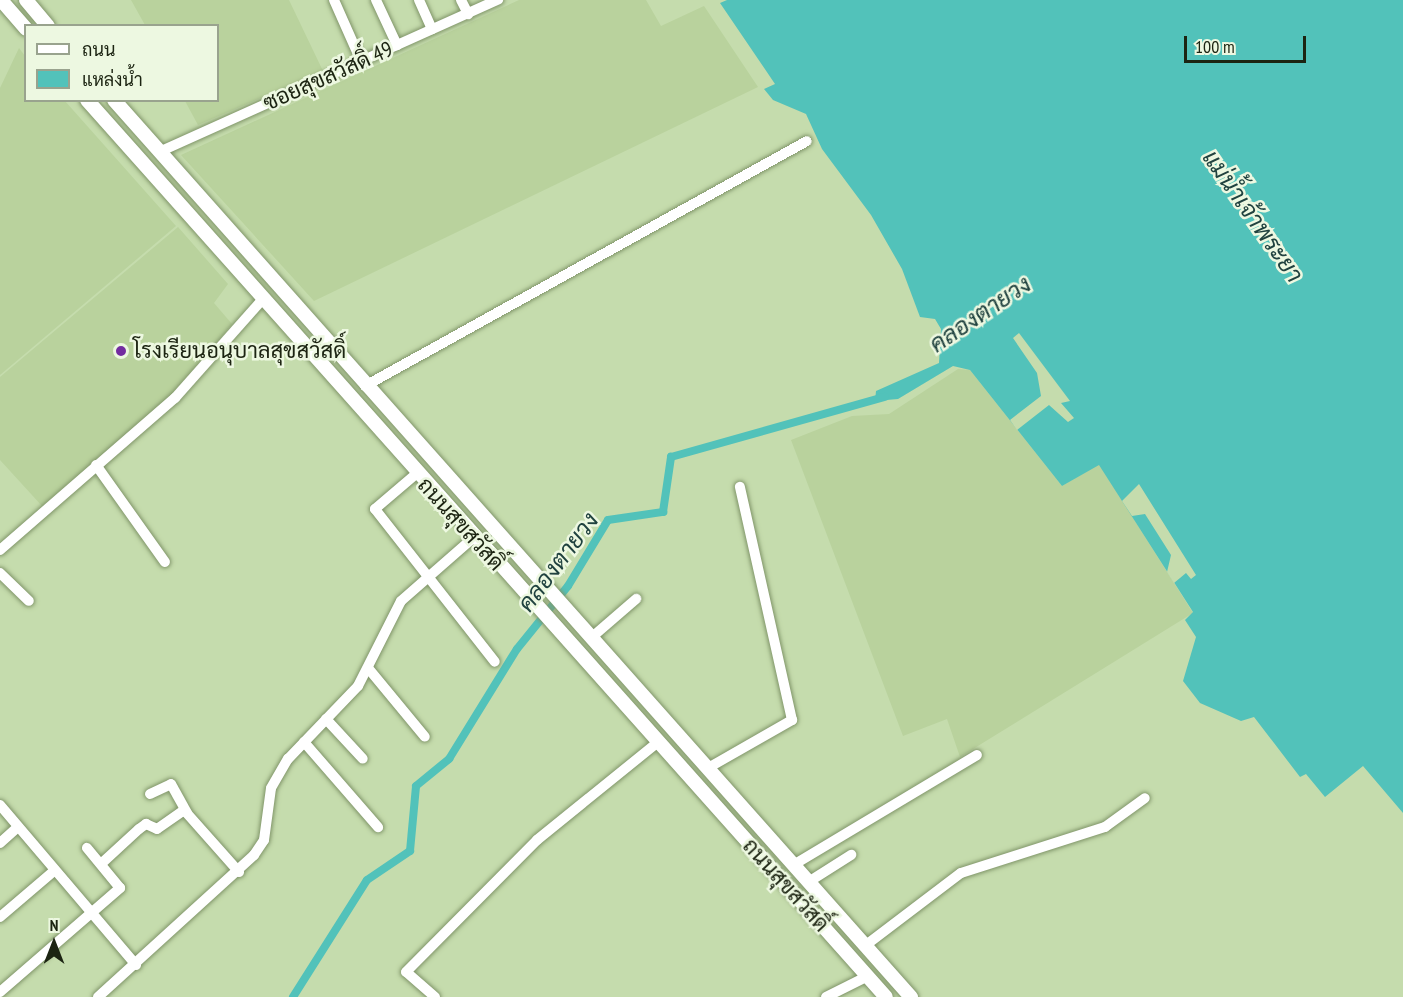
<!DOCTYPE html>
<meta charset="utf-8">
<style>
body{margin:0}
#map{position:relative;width:1403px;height:997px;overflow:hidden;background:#c5dcad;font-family:"PT Sans Narrow",Sarabun,sans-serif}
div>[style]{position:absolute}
.built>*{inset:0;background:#b9d29d}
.water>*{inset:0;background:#52c2ba}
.pier>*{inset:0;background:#c5dcad}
.canal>*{height:8px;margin:-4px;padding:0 4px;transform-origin:4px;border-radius:4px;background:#52c2ba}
.roads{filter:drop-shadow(0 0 2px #809569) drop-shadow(0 0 2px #809569)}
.minor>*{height:10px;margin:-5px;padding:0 5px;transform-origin:5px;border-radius:5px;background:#fff}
.major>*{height:14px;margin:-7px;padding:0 7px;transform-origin:7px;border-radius:7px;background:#fff}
.dots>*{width:16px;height:16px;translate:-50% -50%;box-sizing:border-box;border:3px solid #edf8e1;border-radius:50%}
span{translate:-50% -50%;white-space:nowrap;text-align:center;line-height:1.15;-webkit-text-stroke:5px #edf8e1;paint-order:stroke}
.street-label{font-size:22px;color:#1c2412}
.poi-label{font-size:22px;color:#1c2412}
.left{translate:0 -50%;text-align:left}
.water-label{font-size:24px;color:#20423f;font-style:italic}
.legend{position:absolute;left:24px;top:24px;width:195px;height:78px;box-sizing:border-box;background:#edf8e1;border:2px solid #99a38e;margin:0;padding:8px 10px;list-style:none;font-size:18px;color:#1c2412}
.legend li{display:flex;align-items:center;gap:12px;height:30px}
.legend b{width:30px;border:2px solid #99a38e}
.north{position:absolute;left:24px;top:913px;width:60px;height:60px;-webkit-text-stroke:4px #edf8e1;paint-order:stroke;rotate:0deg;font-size:16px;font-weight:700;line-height:24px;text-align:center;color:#1c2412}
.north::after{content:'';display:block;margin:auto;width:21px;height:27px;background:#1c2412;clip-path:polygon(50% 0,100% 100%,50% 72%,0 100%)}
.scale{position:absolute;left:1184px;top:36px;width:122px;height:27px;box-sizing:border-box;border:3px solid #1c2412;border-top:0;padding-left:8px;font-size:18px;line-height:21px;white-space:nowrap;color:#1c2412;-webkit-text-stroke:4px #edf8e1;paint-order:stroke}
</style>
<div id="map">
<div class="built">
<div style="clip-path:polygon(131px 0,289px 0,323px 71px,198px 125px,185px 101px,218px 100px,218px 26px,145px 25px)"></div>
<div style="clip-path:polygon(519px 0,646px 0,661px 26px,704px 6px,758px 87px,314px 301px,181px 155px)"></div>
<div style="clip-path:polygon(19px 48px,25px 56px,26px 100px,65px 101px,176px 226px,0 375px,0 88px)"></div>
<div style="clip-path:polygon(178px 227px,228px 284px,214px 303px,232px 324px,173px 395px,42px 506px,0 460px,0 377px)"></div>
<div style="clip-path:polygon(958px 369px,970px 370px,1062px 486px,1099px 464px,1193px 613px,960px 757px,947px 719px,903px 736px,791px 440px,852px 416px,889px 414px)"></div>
</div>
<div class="water">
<div style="clip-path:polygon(727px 0,1403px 0,1403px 813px,1363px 766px,1325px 797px,1306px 774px,1300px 777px,1254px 717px,1241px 721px,1200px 703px,1183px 681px,1196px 637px,1185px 620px,1193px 612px,1099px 465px,1062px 486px,970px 370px,953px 366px,898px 399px,875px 401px,876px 391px,939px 363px,941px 329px,935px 319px,920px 317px,902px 269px,871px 215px,822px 149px,806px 114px,773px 100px,764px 89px,775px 84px,720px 3px)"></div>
</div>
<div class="pier">
<div style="clip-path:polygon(1019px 333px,1070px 401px,1061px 403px,1074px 418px,1068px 422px,1049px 405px,1017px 430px,1010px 420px,1041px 396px,1037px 373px,1013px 338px)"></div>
<div style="clip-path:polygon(1139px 484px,1196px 575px,1191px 579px,1186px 573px,1174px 583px,1167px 572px,1171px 555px,1145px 514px,1132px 516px,1122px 501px)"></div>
</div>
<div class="canal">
<div style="left:293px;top:997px;width:138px;rotate:-57.7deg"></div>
<div style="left:367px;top:880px;width:52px;rotate:-34deg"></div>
<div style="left:410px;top:851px;width:65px;rotate:-84.7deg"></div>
<div style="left:416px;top:786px;width:43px;rotate:-39.3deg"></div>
<div style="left:449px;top:759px;width:129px;rotate:-58.3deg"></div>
<div style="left:517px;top:649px;width:81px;rotate:-51deg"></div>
<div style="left:568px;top:586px;width:77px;rotate:-58.8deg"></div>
<div style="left:608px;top:520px;width:56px;rotate:-8.3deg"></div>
<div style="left:663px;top:512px;width:56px;rotate:-81.7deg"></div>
<div style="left:671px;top:457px;width:222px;rotate:-15.7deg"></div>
</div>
<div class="roads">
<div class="minor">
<div style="left:334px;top:0;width:67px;rotate:66.1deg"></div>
<div style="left:376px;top:0;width:50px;rotate:65deg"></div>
<div style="left:419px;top:0;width:32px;rotate:66deg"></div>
<div style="left:461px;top:0;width:16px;rotate:63deg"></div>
<div style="left:159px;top:152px;width:372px;rotate:-24.2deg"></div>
<div style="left:365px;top:386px;width:505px;rotate:-29deg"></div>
<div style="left:96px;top:465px;width:119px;rotate:54.6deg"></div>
<div style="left:416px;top:474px;width:54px;rotate:139.5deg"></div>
<div style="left:375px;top:509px;width:194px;rotate:51.9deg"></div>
<div style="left:0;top:550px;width:232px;rotate:-41deg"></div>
<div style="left:175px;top:398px;width:132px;rotate:-48.4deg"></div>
<div style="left:0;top:573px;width:40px;rotate:44deg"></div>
<div style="left:591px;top:638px;width:60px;rotate:-40.9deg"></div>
<div style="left:368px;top:668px;width:89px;rotate:50.4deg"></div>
<div style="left:326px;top:719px;width:54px;rotate:47.2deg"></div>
<div style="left:304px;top:742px;width:113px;rotate:49deg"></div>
<div style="left:708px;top:768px;width:97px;rotate:-29.7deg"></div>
<div style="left:792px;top:720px;width:239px;rotate:-102.6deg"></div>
<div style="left:150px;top:794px;width:23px;rotate:-25deg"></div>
<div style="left:171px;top:784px;width:33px;rotate:61deg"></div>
<div style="left:0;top:805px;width:210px;rotate:49.6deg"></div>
<div style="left:0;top:843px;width:24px;rotate:-42deg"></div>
<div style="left:102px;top:863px;width:50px;rotate:-42.6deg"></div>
<div style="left:139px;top:829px;width:9px;rotate:-36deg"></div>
<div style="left:146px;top:824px;width:12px;rotate:24deg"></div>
<div style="left:157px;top:829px;width:33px;rotate:-35deg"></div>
<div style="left:184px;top:810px;width:83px;rotate:48.4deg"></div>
<div style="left:795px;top:864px;width:212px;rotate:-30.9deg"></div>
<div style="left:810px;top:881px;width:49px;rotate:-32.4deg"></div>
<div style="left:0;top:917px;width:72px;rotate:-40.5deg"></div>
<div style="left:866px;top:945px;width:119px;rotate:-37.2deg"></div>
<div style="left:961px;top:873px;width:151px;rotate:-17.7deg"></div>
<div style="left:1105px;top:827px;width:49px;rotate:-35.9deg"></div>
<div style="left:0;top:992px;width:159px;rotate:-40.9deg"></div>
<div style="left:120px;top:888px;width:52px;rotate:-129.5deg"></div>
<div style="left:98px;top:997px;width:211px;rotate:-42.3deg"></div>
<div style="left:254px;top:855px;width:18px;rotate:-56deg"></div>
<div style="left:264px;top:840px;width:52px;rotate:-82.3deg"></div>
<div style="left:271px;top:788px;width:34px;rotate:-60deg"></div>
<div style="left:288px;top:759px;width:101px;rotate:-46.2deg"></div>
<div style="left:358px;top:686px;width:95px;rotate:-63.2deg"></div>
<div style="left:401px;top:601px;width:96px;rotate:-41.2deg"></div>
<div style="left:435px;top:997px;width:38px;rotate:-139deg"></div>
<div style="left:406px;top:972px;width:186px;rotate:-45.2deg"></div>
<div style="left:537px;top:840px;width:156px;rotate:-39deg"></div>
<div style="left:826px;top:997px;width:47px;rotate:-26.6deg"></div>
</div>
<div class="major">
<div style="left:1px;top:0;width:38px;rotate:49deg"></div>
<div style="left:26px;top:0;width:34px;rotate:50deg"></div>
<div style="left:87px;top:100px;width:1201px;rotate:48.31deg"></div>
<div style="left:114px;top:100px;width:1200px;rotate:48.38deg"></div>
</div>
</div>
<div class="dots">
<div style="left:121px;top:351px;background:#732ca0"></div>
</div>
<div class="street-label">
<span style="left:328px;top:76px;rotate:-24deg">ซอยสุขสวัสดิ์ 49</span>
<span style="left:461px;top:524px;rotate:48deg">ถนนสุขสวัสดิ์</span>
<span style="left:786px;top:885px;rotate:48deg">ถนนสุขสวัสดิ์</span>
</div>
<div class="poi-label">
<span class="left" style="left:133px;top:351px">โรงเรียนอนุบาลสุขสวัสดิ์</span>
</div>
<div class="water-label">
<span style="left:1253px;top:216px;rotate:55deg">แม่น้ำเจ้าพระยา</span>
<span style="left:980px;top:314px;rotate:-34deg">คลองตายวง</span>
<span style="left:558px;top:562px;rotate:-53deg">คลองตายวง</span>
</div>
<ul class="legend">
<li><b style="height:8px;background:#fff"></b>ถนน</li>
<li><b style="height:16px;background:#52c2ba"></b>แหล่งน้ำ</li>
</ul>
<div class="north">N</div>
<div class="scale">100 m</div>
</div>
